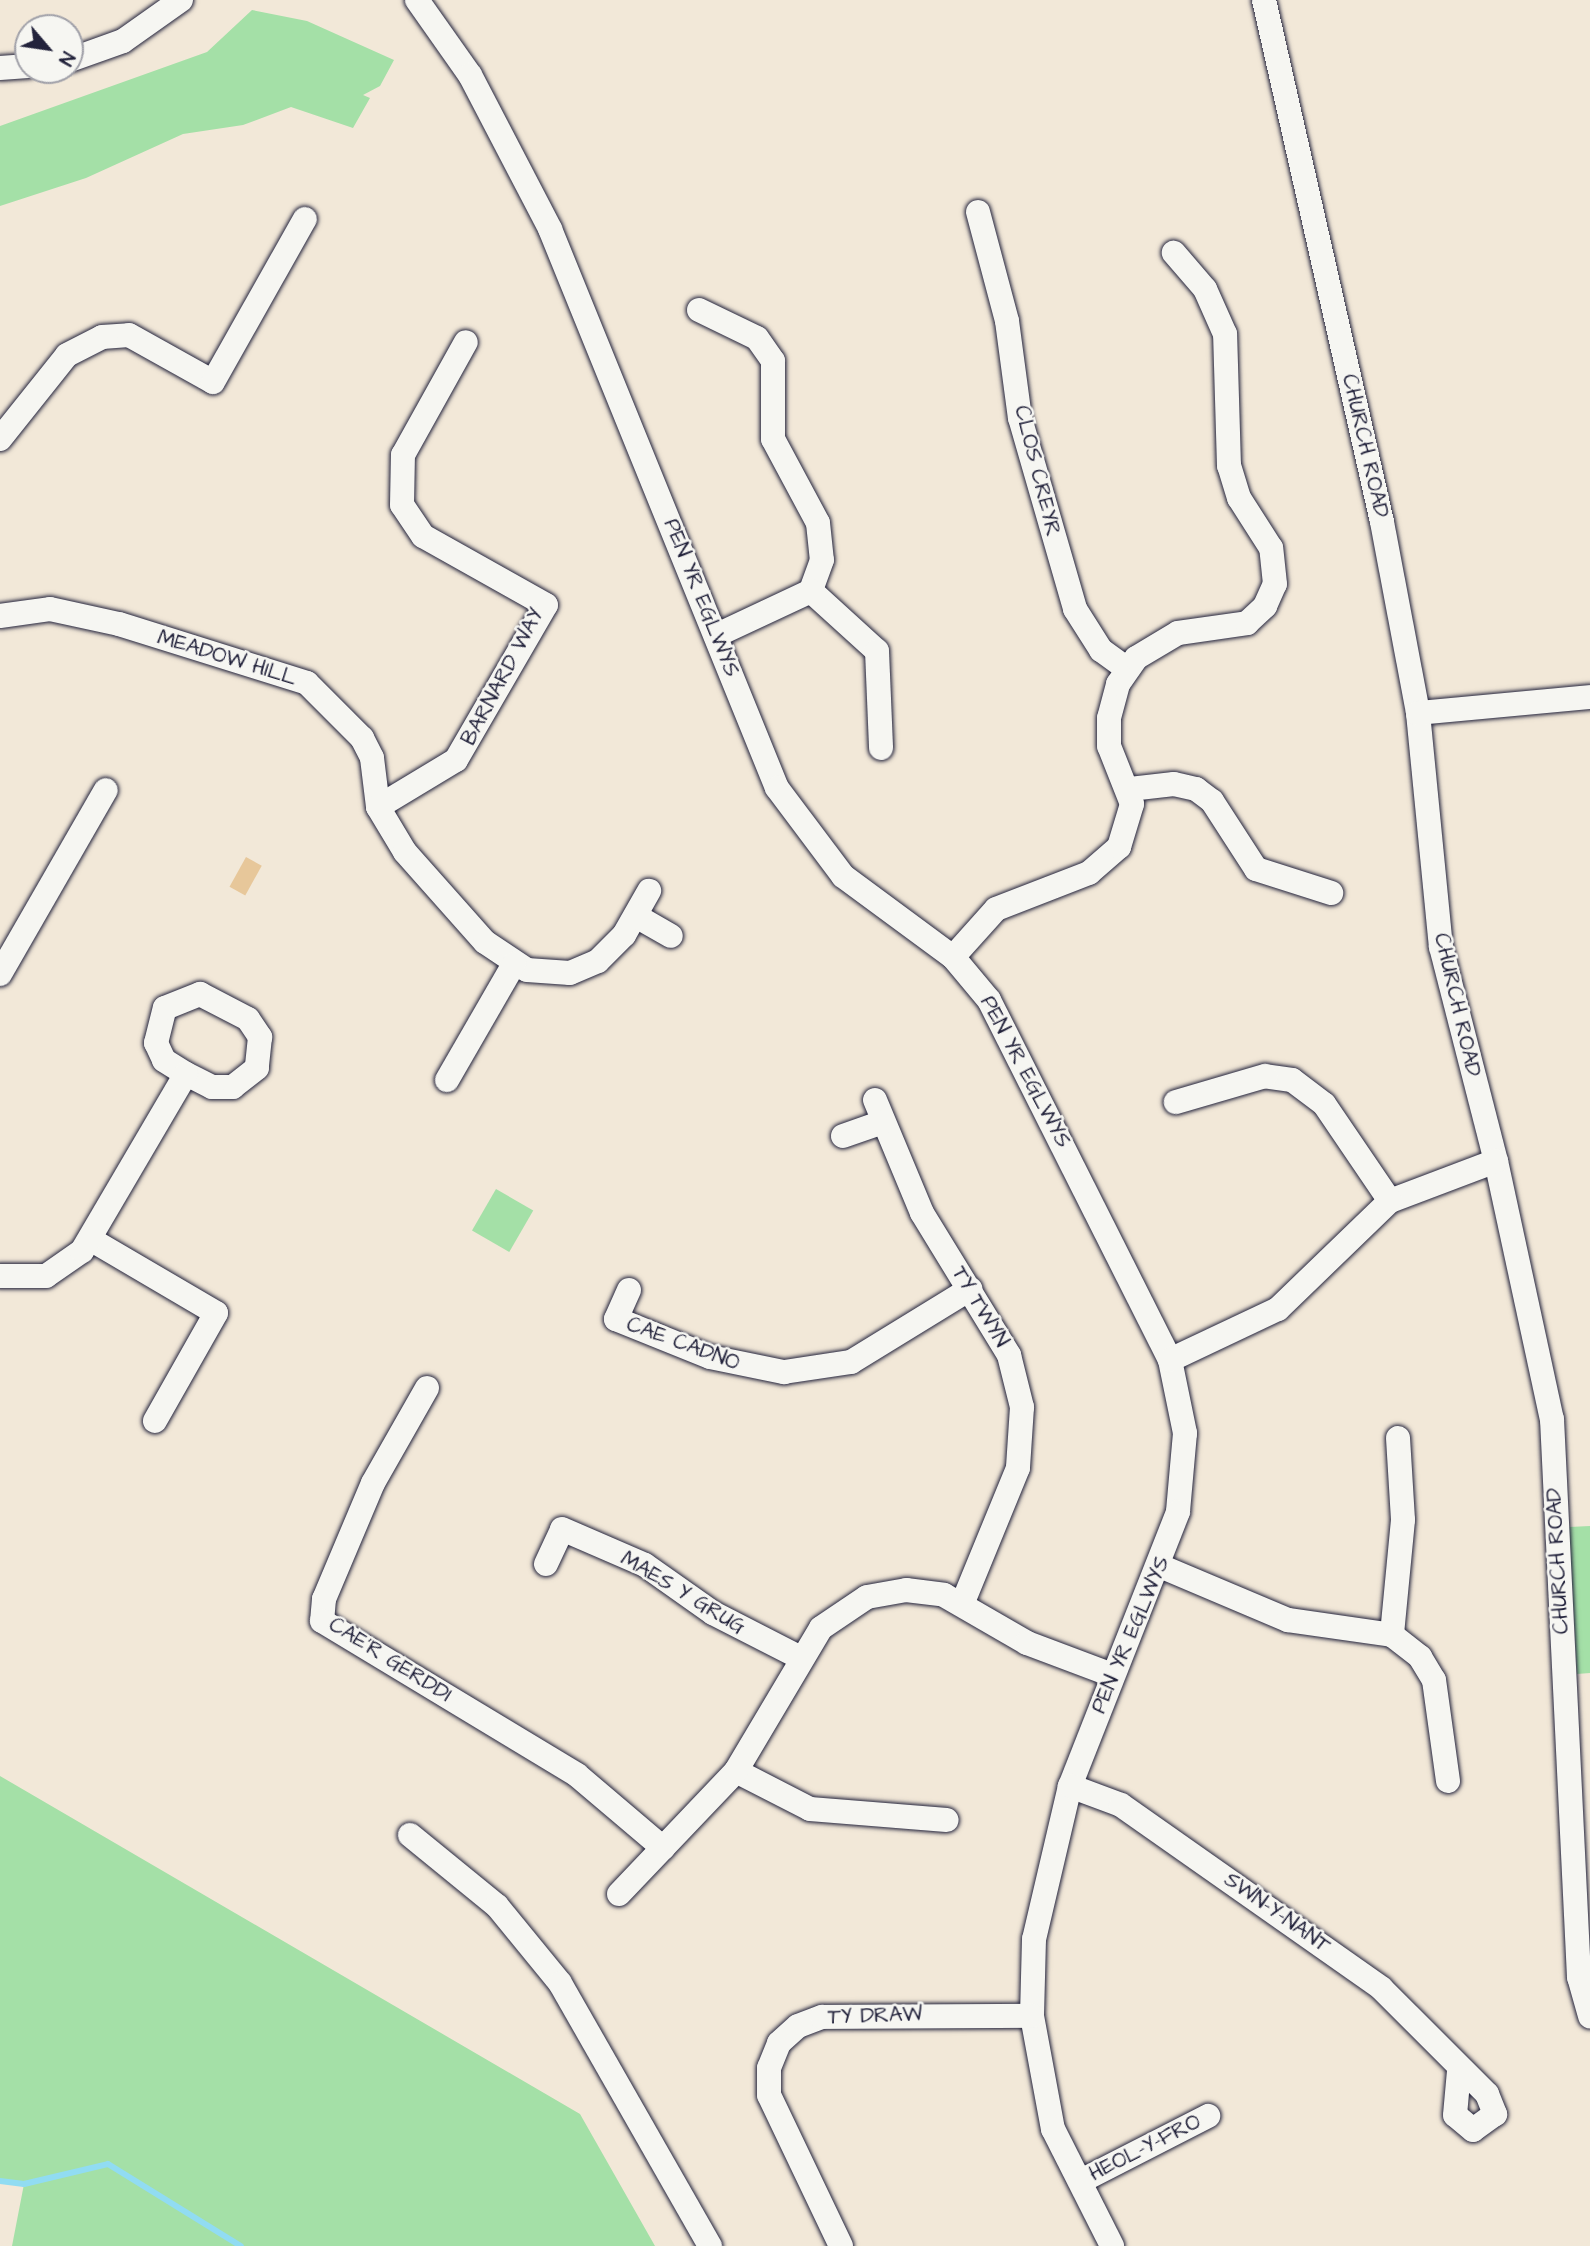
<!DOCTYPE html>
<style>
body{margin:0}
#map{position:relative;width:1590px;height:2246px;overflow:hidden;background:#f2e8d8;font-family:"Architects Daughter",sans-serif}
div>[style]{position:absolute}
.green>*{inset:0;background:#a4e0a7;transform-origin:0 0}
.stream>*{height:6px;margin:-3px;padding:0 3px;transform-origin:3px;border-radius:3px;background:#91dcf2}
.building>*{inset:0;background:#e7c79a;transform-origin:0 0}
.roads{filter:drop-shadow(0 0 2px #22223b) drop-shadow(0 0 2px #22223b)}
.minor>*{height:24px;margin:-12px;padding:0 12px;transform-origin:12px;border-radius:12px;background:#f6f6f2}
span{translate:-50% -50%;white-space:nowrap;text-align:center;line-height:1.15;-webkit-text-stroke:5px #f6f6f2;paint-order:stroke}
.street-label{font-size:21px;color:#22223b}
.north{position:absolute;left:14px;top:14px;width:70px;height:70px;box-sizing:border-box;background:#f6f6f2;border:2px solid #a1a1a9;border-radius:50%;rotate:119deg;font-size:19px;font-weight:700;line-height:28px;text-align:center;color:#22223b}
.north::after{content:'';display:block;margin:auto;width:24px;height:32px;background:#22223b;clip-path:polygon(50% 0,100% 100%,50% 72%,0 100%)}
</style>
<div id="map">
<div class="green">
<div style="clip-path:polygon(252px 10px,307px 21px,394px 60px,380px 86px,363px 95px,370px 98px,353px 128px,291px 107px,243px 125px,183px 134px,86px 178px,0 206px,0 126px,207px 52px)"></div>
<div style="left:496px;top:1189px;width:43px;height:48px;rotate:30deg"></div>
<div style="clip-path:polygon(1590px 1526px,1590px 1673px,1577px 1674px,1569px 1527px)"></div>
<div style="clip-path:polygon(0 1776px,580px 2114px,655px 2246px,12px 2246px,24px 2184px,0 2181px)"></div>
</div>
<div class="stream">
<div style="left:0;top:2181px;width:24px;rotate:7deg"></div>
<div style="left:24px;top:2184px;width:86px;rotate:-13.4deg"></div>
<div style="left:108px;top:2164px;width:156px;rotate:31.7deg"></div>
</div>
<div class="building">
<div style="left:246px;top:857px;width:18px;height:34px;rotate:29deg"></div>
</div>
<div class="roads">
<div class="minor">
<div style="left:417px;top:0;width:92px;rotate:54.8deg"></div>
<div style="left:470px;top:75px;width:174px;rotate:62.5deg"></div>
<div style="left:550px;top:229px;width:603px;rotate:67.9deg"></div>
<div style="left:777px;top:788px;width:110px;rotate:53.1deg"></div>
<div style="left:843px;top:876px;width:137px;rotate:36.4deg"></div>
<div style="left:953px;top:957px;width:56px;rotate:50.1deg"></div>
<div style="left:989px;top:1000px;width:403px;rotate:63.3deg"></div>
<div style="left:1170px;top:1360px;width:75px;rotate:78.4deg"></div>
<div style="left:1185px;top:1433px;width:79px;rotate:95.1deg"></div>
<div style="left:1178px;top:1512px;width:295px;rotate:111.5deg"></div>
<div style="left:1070px;top:1786px;width:157px;rotate:103.2deg"></div>
<div style="left:1034px;top:1939px;width:77px;rotate:91.5deg"></div>
<div style="left:1032px;top:2016px;width:115px;rotate:79.5deg"></div>
<div style="left:1053px;top:2129px;width:131px;rotate:63.2deg"></div>
<div style="left:1264px;top:0;width:535px;rotate:77.26deg"></div>
<div style="left:1382px;top:522px;width:194px;rotate:79.3deg"></div>
<div style="left:1418px;top:713px;width:235px;rotate:84.4deg"></div>
<div style="left:1441px;top:947px;width:221px;rotate:75.6deg"></div>
<div style="left:1496px;top:1161px;width:264px;rotate:77.8deg"></div>
<div style="left:1552px;top:1419px;width:559px;rotate:87.23deg"></div>
<div style="left:1579px;top:1977px;width:41px;rotate:74.2deg"></div>
<div style="left:70px;top:60px;width:56px;rotate:-19.7deg"></div>
<div style="left:123px;top:41px;width:71px;rotate:-35.3deg"></div>
<div style="left:0;top:68px;width:28px;rotate:-4deg"></div>
<div style="left:978px;top:212px;width:113px;rotate:75.1deg"></div>
<div style="left:1007px;top:321px;width:98px;rotate:82.4deg"></div>
<div style="left:1020px;top:418px;width:199px;rotate:73.9deg"></div>
<div style="left:1075px;top:609px;width:49px;rotate:57.6deg"></div>
<div style="left:1101px;top:650px;width:32px;rotate:36deg"></div>
<div style="left:699px;top:310px;width:64px;rotate:25.8deg"></div>
<div style="left:757px;top:338px;width:28px;rotate:55deg"></div>
<div style="left:773px;top:361px;width:78px;rotate:90deg"></div>
<div style="left:773px;top:439px;width:95px;rotate:61.8deg"></div>
<div style="left:818px;top:523px;width:37px;rotate:84deg"></div>
<div style="left:822px;top:560px;width:33px;rotate:110deg"></div>
<div style="left:0;top:439px;width:107px;rotate:-51.4deg"></div>
<div style="left:67px;top:355px;width:39px;rotate:-27deg"></div>
<div style="left:102px;top:337px;width:27px;rotate:-4deg"></div>
<div style="left:129px;top:335px;width:96px;rotate:29.2deg"></div>
<div style="left:213px;top:382px;width:187px;rotate:-60.6deg"></div>
<div style="left:0;top:616px;width:50px;rotate:-8deg"></div>
<div style="left:50px;top:609px;width:71px;rotate:12.3deg"></div>
<div style="left:119px;top:624px;width:197px;rotate:17.4deg"></div>
<div style="left:307px;top:683px;width:78px;rotate:45deg"></div>
<div style="left:362px;top:738px;width:22px;rotate:63deg"></div>
<div style="left:372px;top:758px;width:49px;rotate:83deg"></div>
<div style="left:378px;top:807px;width:52px;rotate:59deg"></div>
<div style="left:405px;top:852px;width:120px;rotate:48.4deg"></div>
<div style="left:485px;top:942px;width:50px;rotate:33.7deg"></div>
<div style="left:527px;top:970px;width:43px;rotate:4deg"></div>
<div style="left:570px;top:973px;width:30px;rotate:-23deg"></div>
<div style="left:598px;top:961px;width:37px;rotate:-45deg"></div>
<div style="left:624px;top:935px;width:51px;rotate:-60.4deg"></div>
<div style="left:717px;top:635px;width:104px;rotate:-25.1deg"></div>
<div style="left:811px;top:591px;width:89px;rotate:42.3deg"></div>
<div style="left:877px;top:651px;width:97px;rotate:87.6deg"></div>
<div style="left:1418px;top:713px;width:173px;rotate:-5.3deg"></div>
<div style="left:1130px;top:789px;width:44px;rotate:-6.5deg"></div>
<div style="left:1174px;top:784px;width:23px;rotate:13deg"></div>
<div style="left:1196px;top:789px;width:20px;rotate:37deg"></div>
<div style="left:1212px;top:801px;width:81px;rotate:57.1deg"></div>
<div style="left:1256px;top:869px;width:79px;rotate:17.7deg"></div>
<div style="left:378px;top:807px;width:91px;rotate:-31.1deg"></div>
<div style="left:456px;top:760px;width:179px;rotate:-59.9deg"></div>
<div style="left:546px;top:605px;width:141px;rotate:-150.7deg"></div>
<div style="left:423px;top:536px;width:37px;rotate:-124deg"></div>
<div style="left:402px;top:505px;width:50px;rotate:-88.9deg"></div>
<div style="left:403px;top:455px;width:129px;rotate:-60.9deg"></div>
<div style="left:636px;top:916px;width:40px;rotate:29.7deg"></div>
<div style="left:953px;top:957px;width:64px;rotate:-48.1deg"></div>
<div style="left:996px;top:909px;width:100px;rotate:-21.2deg"></div>
<div style="left:1089px;top:873px;width:40px;rotate:-41deg"></div>
<div style="left:1119px;top:847px;width:45px;rotate:-73.2deg"></div>
<div style="left:1132px;top:804px;width:62px;rotate:-111.6deg"></div>
<div style="left:1109px;top:746px;width:28px;rotate:-90deg"></div>
<div style="left:1109px;top:718px;width:35px;rotate:-75deg"></div>
<div style="left:1118px;top:684px;width:32px;rotate:-55deg"></div>
<div style="left:1136px;top:658px;width:49px;rotate:-30.8deg"></div>
<div style="left:1178px;top:633px;width:70px;rotate:-8.2deg"></div>
<div style="left:1247px;top:623px;width:25px;rotate:-43deg"></div>
<div style="left:1265px;top:606px;width:24px;rotate:-66deg"></div>
<div style="left:1275px;top:584px;width:36px;rotate:-96deg"></div>
<div style="left:1271px;top:548px;width:59px;rotate:-122.6deg"></div>
<div style="left:1239px;top:498px;width:34px;rotate:-107deg"></div>
<div style="left:1229px;top:466px;width:132px;rotate:-91.7deg"></div>
<div style="left:1225px;top:334px;width:49px;rotate:-114deg"></div>
<div style="left:1205px;top:289px;width:48px;rotate:-130.7deg"></div>
<div style="left:0;top:974px;width:212px;rotate:-60.1deg"></div>
<div style="left:200px;top:994px;width:54px;rotate:27.5deg"></div>
<div style="left:248px;top:1019px;width:22px;rotate:56deg"></div>
<div style="left:260px;top:1037px;width:31px;rotate:96deg"></div>
<div style="left:257px;top:1068px;width:31px;rotate:142deg"></div>
<div style="left:233px;top:1087px;width:21px;rotate:180deg"></div>
<div style="left:212px;top:1087px;width:29px;rotate:-153deg"></div>
<div style="left:186px;top:1074px;width:26px;rotate:-148deg"></div>
<div style="left:164px;top:1060px;width:19px;rotate:-115deg"></div>
<div style="left:156px;top:1043px;width:36px;rotate:-76deg"></div>
<div style="left:165px;top:1008px;width:38px;rotate:-22deg"></div>
<div style="left:447px;top:1080px;width:134px;rotate:-60deg"></div>
<div style="left:875px;top:1100px;width:122px;rotate:67.4deg"></div>
<div style="left:922px;top:1213px;width:167px;rotate:58.5deg"></div>
<div style="left:1009px;top:1355px;width:54px;rotate:76deg"></div>
<div style="left:1022px;top:1407px;width:61px;rotate:93.8deg"></div>
<div style="left:1018px;top:1468px;width:145px;rotate:112.3deg"></div>
<div style="left:843px;top:1136px;width:42px;rotate:-19.3deg"></div>
<div style="left:1390px;top:1201px;width:113px;rotate:-20.7deg"></div>
<div style="left:90px;top:1239px;width:146px;rotate:30.4deg"></div>
<div style="left:216px;top:1313px;width:124px;rotate:119.5deg"></div>
<div style="left:0;top:1276px;width:46px"></div>
<div style="left:46px;top:1276px;width:44px;rotate:-34.8deg"></div>
<div style="left:82px;top:1251px;width:205px;rotate:-59.6deg"></div>
<div style="left:629px;top:1290px;width:32px;rotate:114deg"></div>
<div style="left:616px;top:1319px;width:101px;rotate:22deg"></div>
<div style="left:710px;top:1357px;width:76px;rotate:11.5deg"></div>
<div style="left:784px;top:1372px;width:68px;rotate:-8.5deg"></div>
<div style="left:851px;top:1362px;width:140px;rotate:-31.5deg"></div>
<div style="left:1170px;top:1360px;width:119px;rotate:-25.3deg"></div>
<div style="left:1278px;top:1309px;width:156px;rotate:-44deg"></div>
<div style="left:1390px;top:1201px;width:117px;rotate:-124.2deg"></div>
<div style="left:1324px;top:1104px;width:40px;rotate:-143deg"></div>
<div style="left:1292px;top:1080px;width:27px;rotate:-172deg"></div>
<div style="left:1265px;top:1076px;width:93px;rotate:163.7deg"></div>
<div style="left:427px;top:1388px;width:109px;rotate:119.6deg"></div>
<div style="left:373px;top:1483px;width:126px;rotate:112.9deg"></div>
<div style="left:324px;top:1599px;width:22px;rotate:95deg"></div>
<div style="left:322px;top:1621px;width:298px;rotate:31.1deg"></div>
<div style="left:577px;top:1775px;width:113px;rotate:40.3deg"></div>
<div style="left:1398px;top:1438px;width:82px;rotate:86.5deg"></div>
<div style="left:1403px;top:1520px;width:116px;rotate:95.5deg"></div>
<div style="left:1392px;top:1635px;width:36px;rotate:38deg"></div>
<div style="left:1420px;top:1657px;width:27px;rotate:59deg"></div>
<div style="left:1434px;top:1680px;width:102px;rotate:82.1deg"></div>
<div style="left:546px;top:1564px;width:38px;rotate:-65deg"></div>
<div style="left:562px;top:1529px;width:90px;rotate:23.4deg"></div>
<div style="left:645px;top:1565px;width:83px;rotate:35.2deg"></div>
<div style="left:713px;top:1613px;width:99px;rotate:27.1deg"></div>
<div style="left:1160px;top:1566px;width:139px;rotate:22.9deg"></div>
<div style="left:1288px;top:1620px;width:105px;rotate:8.2deg"></div>
<div style="left:736px;top:1771px;width:83px;rotate:27.2deg"></div>
<div style="left:810px;top:1809px;width:137px;rotate:4.6deg"></div>
<div style="left:1070px;top:1786px;width:54px;rotate:20.4deg"></div>
<div style="left:1121px;top:1805px;width:318px;rotate:35.1deg"></div>
<div style="left:1381px;top:1988px;width:150px;rotate:45deg"></div>
<div style="left:1487px;top:2094px;width:22px;rotate:68deg"></div>
<div style="left:1495px;top:2114px;width:27px;rotate:144deg"></div>
<div style="left:1473px;top:2130px;width:23px;rotate:-140deg"></div>
<div style="left:1455px;top:2115px;width:44px;rotate:-84.8deg"></div>
<div style="left:410px;top:1835px;width:112px;rotate:39.2deg"></div>
<div style="left:497px;top:1906px;width:99px;rotate:50.7deg"></div>
<div style="left:560px;top:1983px;width:303px;rotate:60.3deg"></div>
<div style="left:619px;top:1894px;width:170px;rotate:-46.4deg"></div>
<div style="left:736px;top:1771px;width:166px;rotate:-59.3deg"></div>
<div style="left:821px;top:1628px;width:55px;rotate:-34deg"></div>
<div style="left:867px;top:1597px;width:40px;rotate:-10deg"></div>
<div style="left:906px;top:1590px;width:38px;rotate:7deg"></div>
<div style="left:944px;top:1595px;width:96px;rotate:30deg"></div>
<div style="left:1027px;top:1643px;width:91px;rotate:20.6deg"></div>
<div style="left:1081px;top:2181px;width:143px;rotate:-27.1deg"></div>
<div style="left:841px;top:2246px;width:167px;rotate:-115.5deg"></div>
<div style="left:769px;top:2095px;width:27px;rotate:-90deg"></div>
<div style="left:769px;top:2068px;width:27px;rotate:-68deg"></div>
<div style="left:779px;top:2043px;width:25px;rotate:-42deg"></div>
<div style="left:798px;top:2026px;width:26px;rotate:-21deg"></div>
<div style="left:822px;top:2017px;width:210px;rotate:-0.3deg"></div>
</div>
</div>
<div class="street-label">
<span style="left:1365px;top:446px;rotate:77deg">CHURCH ROAD</span>
<span style="left:1037px;top:471px;rotate:76deg">CLOS CREYR</span>
<span style="left:701px;top:598px;rotate:68deg">PEN YR EGLWYS</span>
<span style="left:227px;top:658px;rotate:17deg">MEADOW HILL</span>
<span style="left:503px;top:677px;rotate:-62deg">BARNARD WAY</span>
<span style="left:1457px;top:1005px;rotate:77deg">CHURCH ROAD</span>
<span style="left:1025px;top:1072px;rotate:62deg">PEN YR EGLWYS</span>
<span style="left:980px;top:1307px;rotate:59deg">TY TWYN</span>
<span style="left:683px;top:1344px;rotate:20deg">CAE CADNO</span>
<span style="left:1558px;top:1561px;rotate:-93deg">CHURCH ROAD</span>
<span style="left:683px;top:1593px;rotate:31deg">MAES Y GRUG</span>
<span style="left:1131px;top:1635px;rotate:-67deg">PEN YR EGLWYS</span>
<span style="left:390px;top:1660px;rotate:32deg">CAE'R GERDDI</span>
<span style="left:1277px;top:1913px;rotate:35deg">SWN-Y-NANT</span>
<span style="left:875px;top:2016px;rotate:-2deg">TY DRAW</span>
<span style="left:1145px;top:2148px;rotate:-27deg">HEOL-Y-FRO</span>
</div>
<div class="north">N</div>
</div>
